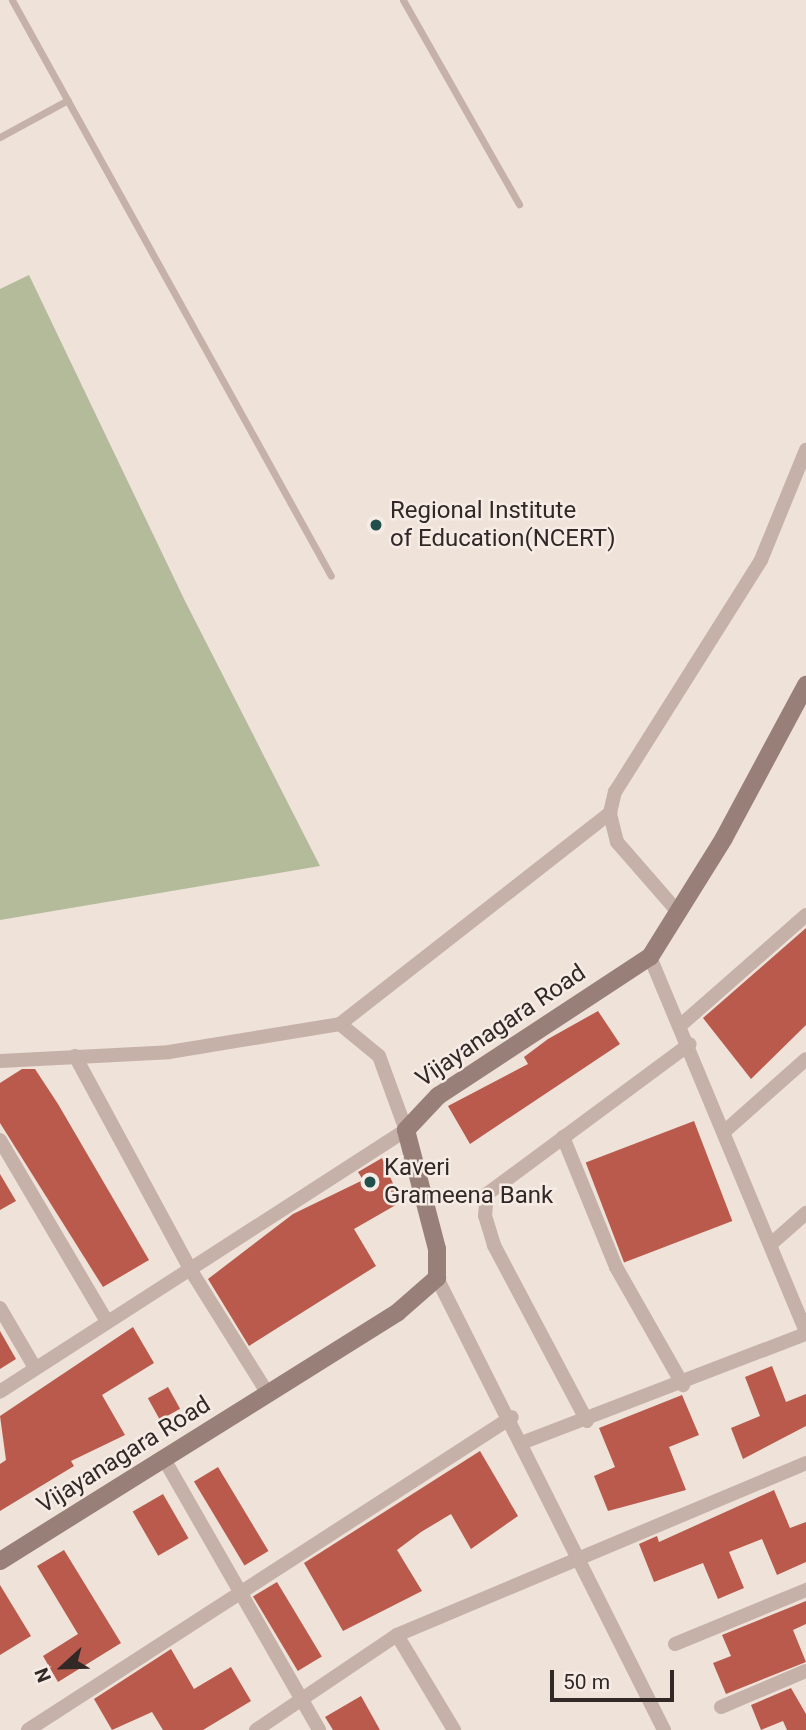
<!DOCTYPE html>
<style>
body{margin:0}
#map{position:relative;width:806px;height:1730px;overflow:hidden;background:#eee2d9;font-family:Roboto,sans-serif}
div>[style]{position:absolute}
.green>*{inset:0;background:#b4bb9b}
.building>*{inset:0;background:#b95a4d;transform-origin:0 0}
.lane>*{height:7px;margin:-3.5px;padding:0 3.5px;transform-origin:3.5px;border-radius:3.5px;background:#c5b1a7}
.street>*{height:14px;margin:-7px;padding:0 7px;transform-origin:7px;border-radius:7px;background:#c5b1a7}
.secondary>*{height:18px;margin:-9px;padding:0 9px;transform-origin:9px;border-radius:9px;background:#988079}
.dots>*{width:19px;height:19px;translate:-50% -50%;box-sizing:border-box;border:4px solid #f6ece5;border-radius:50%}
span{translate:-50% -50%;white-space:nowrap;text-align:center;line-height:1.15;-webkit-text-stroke:5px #f6ece5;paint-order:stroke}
.poi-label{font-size:24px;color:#322927}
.left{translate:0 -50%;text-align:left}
.street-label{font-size:24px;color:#322927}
.north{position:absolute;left:28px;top:1632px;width:70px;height:70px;-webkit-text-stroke:5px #f6ece5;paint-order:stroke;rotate:248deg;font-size:19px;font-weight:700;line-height:28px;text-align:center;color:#322927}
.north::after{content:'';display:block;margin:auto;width:24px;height:32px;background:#322927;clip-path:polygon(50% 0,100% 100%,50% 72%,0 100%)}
.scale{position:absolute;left:550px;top:1670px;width:124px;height:32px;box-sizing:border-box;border:4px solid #322927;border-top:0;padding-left:9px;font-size:21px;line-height:24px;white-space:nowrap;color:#322927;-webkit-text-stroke:5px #f6ece5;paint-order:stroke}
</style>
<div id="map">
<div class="green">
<div style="clip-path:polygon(29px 275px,185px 601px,320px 866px,0 920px,0 289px)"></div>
</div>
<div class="building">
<div style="clip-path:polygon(806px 928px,806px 1025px,751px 1079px,703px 1018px)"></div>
<div style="clip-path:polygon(598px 1011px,620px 1044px,470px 1144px,448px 1106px,528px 1064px,524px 1057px,548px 1039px)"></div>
<div style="clip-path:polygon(22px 1069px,35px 1069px,58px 1104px,149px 1260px,103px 1287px,0 1123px,0 1083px)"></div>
<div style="left:694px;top:1121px;width:107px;height:116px;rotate:69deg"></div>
<div style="clip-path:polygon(382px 1158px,401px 1202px,354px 1229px,376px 1266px,249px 1346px,208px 1279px,293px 1214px,363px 1180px,358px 1172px)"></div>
<div style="clip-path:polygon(0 1174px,16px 1201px,0 1210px)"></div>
<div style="clip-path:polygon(133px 1327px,154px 1363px,102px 1395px,125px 1435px,71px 1461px,74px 1466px,0 1511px,0 1464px,6px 1460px,0 1416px)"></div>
<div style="clip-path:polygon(0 1331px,16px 1359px,0 1369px)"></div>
<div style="clip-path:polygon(772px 1366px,786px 1402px,806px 1394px,806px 1426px,743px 1459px,731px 1428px,760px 1416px,745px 1377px)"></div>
<div style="left:168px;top:1387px;width:25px;height:23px;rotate:61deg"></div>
<div style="clip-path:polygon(682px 1395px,699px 1435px,669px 1447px,686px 1490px,608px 1511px,594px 1476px,615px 1467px,599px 1428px)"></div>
<div style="clip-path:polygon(480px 1451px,518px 1516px,471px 1549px,451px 1514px,421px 1532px,397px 1550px,422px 1591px,343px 1631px,304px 1563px)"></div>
<div style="left:218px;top:1467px;width:98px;height:28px;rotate:59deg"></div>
<div style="clip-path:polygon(774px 1490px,790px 1528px,806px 1522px,806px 1562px,777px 1575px,762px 1539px,729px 1552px,744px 1588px,718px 1599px,703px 1563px,654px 1582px,639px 1544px,657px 1536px,659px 1542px)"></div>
<div style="left:163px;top:1494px;width:51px;height:35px;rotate:60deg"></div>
<div style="clip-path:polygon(64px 1550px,121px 1643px,58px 1682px,43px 1656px,78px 1634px,37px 1566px)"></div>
<div style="left:277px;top:1582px;width:87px;height:28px;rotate:59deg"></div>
<div style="clip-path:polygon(0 1585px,31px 1636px,0 1655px)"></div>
<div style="clip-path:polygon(806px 1601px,806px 1624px,793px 1630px,806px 1662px,726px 1694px,713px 1663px,731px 1656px,722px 1635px)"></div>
<div style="clip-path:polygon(171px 1649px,194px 1689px,231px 1667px,251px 1701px,203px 1730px,163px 1730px,152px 1712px,112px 1730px,94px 1699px)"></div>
<div style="clip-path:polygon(791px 1688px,806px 1714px,806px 1730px,787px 1730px,783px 1721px,761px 1730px,751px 1705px)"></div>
<div style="clip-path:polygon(361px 1696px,380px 1730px,333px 1730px,325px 1717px)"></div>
</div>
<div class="lane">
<div style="left:12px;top:0;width:658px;rotate:61.02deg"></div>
<div style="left:403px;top:0;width:235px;rotate:60.4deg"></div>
<div style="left:0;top:137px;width:77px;rotate:-28.6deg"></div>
</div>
<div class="street">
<div style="left:678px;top:912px;width:93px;rotate:-131.1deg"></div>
<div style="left:617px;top:842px;width:30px;rotate:-104deg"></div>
<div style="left:610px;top:813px;width:22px;rotate:-77deg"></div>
<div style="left:615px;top:792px;width:274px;rotate:-57.8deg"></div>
<div style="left:761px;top:560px;width:119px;rotate:-67.8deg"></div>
<div style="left:650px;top:957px;width:405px;rotate:67.4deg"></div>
<div style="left:340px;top:1024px;width:343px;rotate:-38deg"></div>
<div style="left:682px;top:1024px;width:165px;rotate:-41.3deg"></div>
<div style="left:75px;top:1056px;width:242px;rotate:61.6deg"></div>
<div style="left:190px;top:1269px;width:147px;rotate:58deg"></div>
<div style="left:0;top:1061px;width:169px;rotate:-3deg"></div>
<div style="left:169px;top:1052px;width:173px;rotate:-9.3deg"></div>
<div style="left:340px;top:1024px;width:50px;rotate:39.4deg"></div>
<div style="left:379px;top:1056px;width:79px;rotate:70deg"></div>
<div style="left:406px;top:1130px;width:483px;rotate:147.2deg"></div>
<div style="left:725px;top:1131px;width:108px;rotate:-41.6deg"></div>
<div style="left:563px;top:1137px;width:140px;rotate:67.8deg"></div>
<div style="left:616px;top:1267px;width:136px;rotate:60.4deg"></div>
<div style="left:0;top:1140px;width:211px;rotate:59.5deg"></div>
<div style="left:771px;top:1244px;width:47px;rotate:-41.5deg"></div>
<div style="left:437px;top:1278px;width:506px;rotate:63.33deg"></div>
<div style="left:0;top:1308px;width:69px;rotate:59.7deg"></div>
<div style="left:587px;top:1421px;width:199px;rotate:-117.9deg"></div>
<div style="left:494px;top:1245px;width:30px;rotate:-107deg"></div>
<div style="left:485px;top:1216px;width:22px;rotate:-85deg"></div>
<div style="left:487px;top:1194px;width:252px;rotate:-36.5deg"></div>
<div style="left:524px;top:1442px;width:302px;rotate:-21deg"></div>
<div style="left:164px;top:1459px;width:312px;rotate:60.2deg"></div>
<div style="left:397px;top:1635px;width:111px;rotate:59deg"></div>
<div style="left:675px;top:1644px;width:142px;rotate:-22.4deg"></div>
<div style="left:721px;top:1707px;width:92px;rotate:-23deg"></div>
<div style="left:28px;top:1730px;width:576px;rotate:-32.89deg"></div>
<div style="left:256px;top:1730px;width:170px;rotate:-34deg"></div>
<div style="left:397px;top:1635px;width:444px;rotate:-22.8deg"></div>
</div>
<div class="secondary">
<div style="left:0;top:1561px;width:469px;rotate:-32deg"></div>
<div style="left:398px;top:1312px;width:52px;rotate:-41.1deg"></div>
<div style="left:437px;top:1278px;width:29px;rotate:-90deg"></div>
<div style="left:437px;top:1249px;width:123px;rotate:-104.6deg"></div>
<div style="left:406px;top:1130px;width:47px;rotate:-46.7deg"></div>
<div style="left:438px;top:1096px;width:254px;rotate:-33.3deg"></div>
<div style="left:650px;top:957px;width:140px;rotate:-58.1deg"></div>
<div style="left:724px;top:838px;width:174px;rotate:-61.8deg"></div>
</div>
<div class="dots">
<div style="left:376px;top:525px;background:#214f4c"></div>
<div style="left:370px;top:1182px;background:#214f4c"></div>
</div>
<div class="poi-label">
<span class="left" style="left:390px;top:525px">Regional Institute<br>of Education(NCERT)</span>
<span class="left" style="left:384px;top:1182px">Kaveri<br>Grameena Bank</span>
</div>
<div class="street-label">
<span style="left:501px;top:1026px;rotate:-34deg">Vijayanagara Road</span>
<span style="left:124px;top:1455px;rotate:-32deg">Vijayanagara Road</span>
</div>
<div class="north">N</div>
<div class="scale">50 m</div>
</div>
